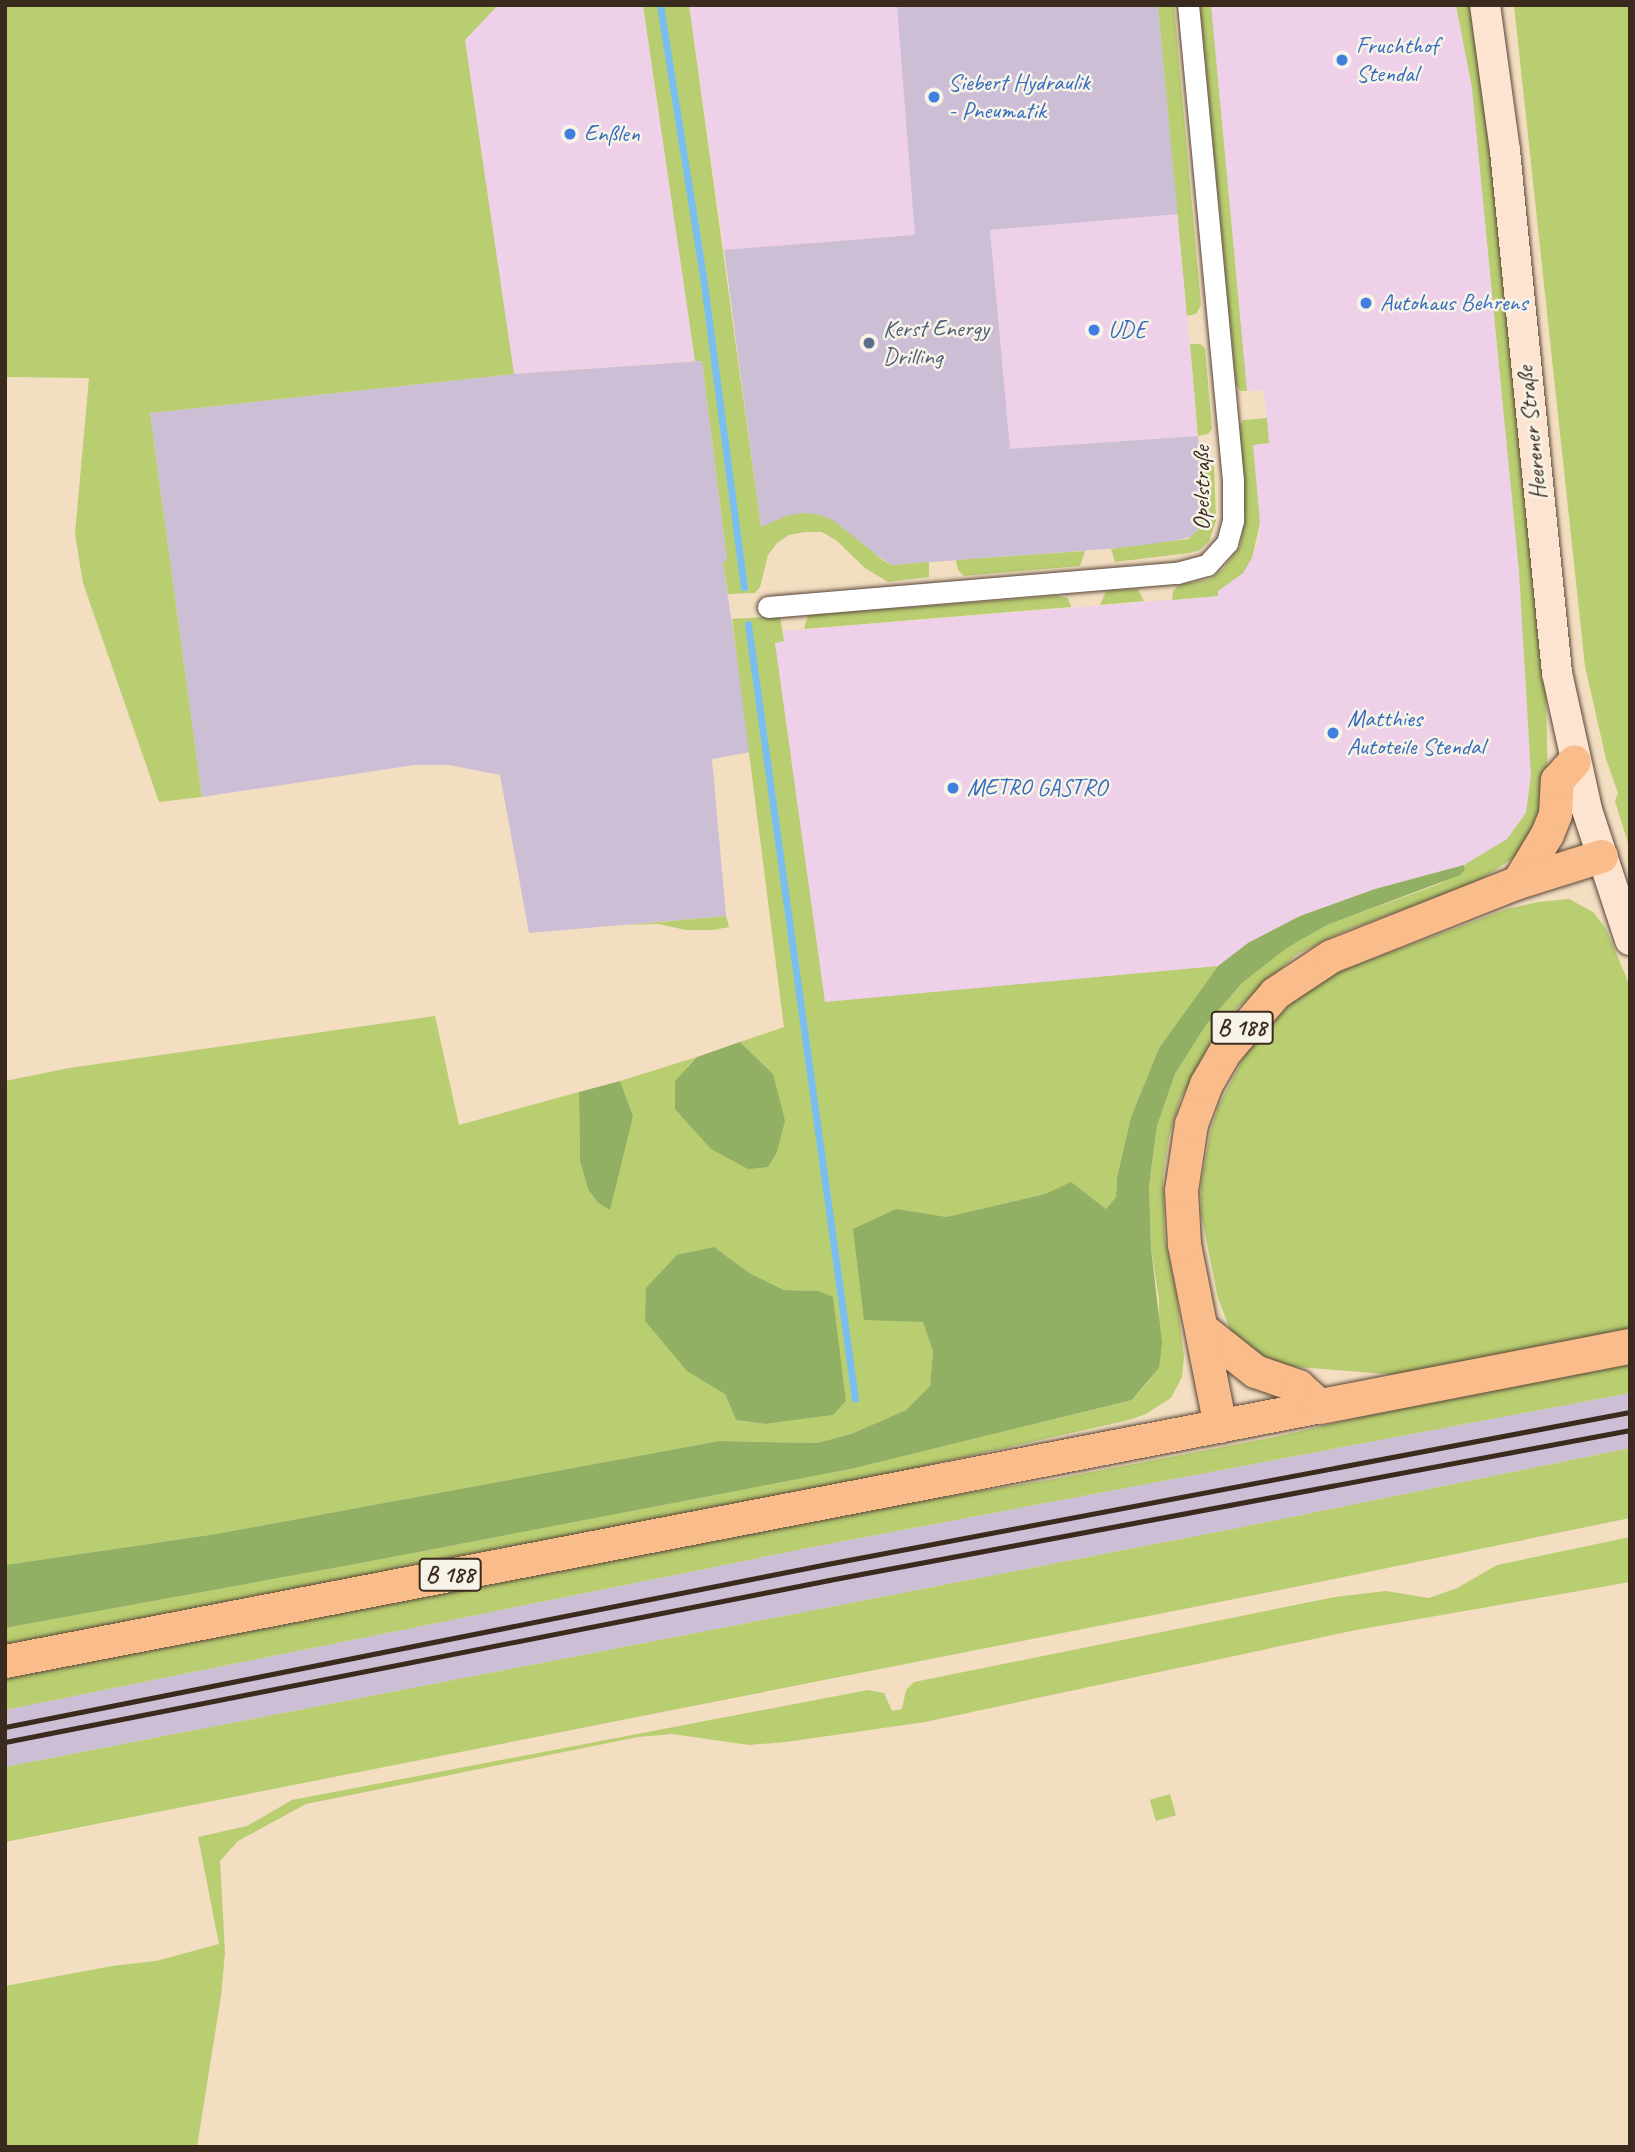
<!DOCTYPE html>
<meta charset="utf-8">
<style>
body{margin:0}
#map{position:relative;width:1635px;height:2152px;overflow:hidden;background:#f3dec2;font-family:Caveat,sans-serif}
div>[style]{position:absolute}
.built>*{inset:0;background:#eed0e8}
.industrial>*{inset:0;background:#ccbed4}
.green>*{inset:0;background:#b9cd71;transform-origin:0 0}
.forest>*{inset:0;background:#92b063}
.stream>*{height:7px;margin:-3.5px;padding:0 3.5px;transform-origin:3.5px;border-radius:3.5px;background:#7abef0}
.roads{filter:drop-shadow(0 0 2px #574537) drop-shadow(0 0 2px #574537)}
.minor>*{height:21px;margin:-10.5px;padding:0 10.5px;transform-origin:10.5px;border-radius:10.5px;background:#fff}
.secondary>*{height:30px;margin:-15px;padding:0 15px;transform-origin:15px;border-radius:15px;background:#fde4d0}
.primary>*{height:33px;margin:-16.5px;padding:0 16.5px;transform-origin:16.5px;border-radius:16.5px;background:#f9bc8a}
.trunk>*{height:35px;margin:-17.5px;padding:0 17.5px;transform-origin:17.5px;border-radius:17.5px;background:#f9bc8a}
.rail>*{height:5px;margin:-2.5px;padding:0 2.5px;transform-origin:2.5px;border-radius:2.5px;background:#3b2a1e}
.dots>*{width:19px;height:19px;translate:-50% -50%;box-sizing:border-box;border:4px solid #f7f3e8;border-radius:50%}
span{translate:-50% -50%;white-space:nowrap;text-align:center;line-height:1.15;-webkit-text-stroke:5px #f7f3e8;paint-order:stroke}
.shield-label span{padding:2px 5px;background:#f7f3e8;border:2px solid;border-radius:5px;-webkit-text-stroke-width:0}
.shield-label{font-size:23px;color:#3b2a1e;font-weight:700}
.shop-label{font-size:24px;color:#366cbe}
.left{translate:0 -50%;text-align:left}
.service-label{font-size:24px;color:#4e5e75}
.street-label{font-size:24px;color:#3b2a1e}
.frame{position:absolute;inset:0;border:7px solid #3b2a1e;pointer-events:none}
</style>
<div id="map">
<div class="built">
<div style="clip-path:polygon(498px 5px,643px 5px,695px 361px,514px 374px,465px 40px)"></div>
<div style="clip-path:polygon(689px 5px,1158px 5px,1198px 436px,1010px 449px,990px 229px,724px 250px)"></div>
<div style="clip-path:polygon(1211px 5px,1456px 5px,1472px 88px,1519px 571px,1531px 776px,1526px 814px,1507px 839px,1464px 865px,1375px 889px,1300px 916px,1248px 943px,1218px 966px,825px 1003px,775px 643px,784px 641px,783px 631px,1218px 596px,1218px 591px,1258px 545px,1260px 523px,1253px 444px,1269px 443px,1264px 390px,1247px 391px)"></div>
</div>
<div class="industrial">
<div style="clip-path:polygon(897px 5px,1158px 5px,1178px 214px,990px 230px,1010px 449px,1198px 436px,1201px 463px,1198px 530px,1193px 536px,1158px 545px,892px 565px,866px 548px,782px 518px,761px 528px,724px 250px,915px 235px)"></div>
<div style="clip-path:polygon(702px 361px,727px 560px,723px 563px,751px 752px,712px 759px,726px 916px,529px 933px,500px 775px,449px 765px,414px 765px,202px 797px,150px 413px,514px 374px)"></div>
<div style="clip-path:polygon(1630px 1393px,1630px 1448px,1243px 1527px,5px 1767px,5px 1710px,828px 1544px)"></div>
</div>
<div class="green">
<div style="clip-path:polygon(5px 5px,498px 5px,465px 40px,514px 374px,150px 413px,202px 797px,159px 802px,83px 583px,75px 534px,89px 378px,5px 377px)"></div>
<div style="clip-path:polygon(643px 5px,689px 5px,761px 527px,789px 515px,805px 513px,820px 515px,833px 520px,884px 561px,892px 565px,929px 562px,929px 577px,888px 582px,865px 568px,837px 541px,822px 532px,805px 532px,789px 535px,777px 543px,768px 555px,760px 587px,755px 593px,728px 594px,723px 563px,727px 560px,702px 361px,695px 361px)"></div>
<div style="clip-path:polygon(1158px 5px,1174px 5px,1201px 305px,1196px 314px,1187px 316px)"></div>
<div style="clip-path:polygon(1200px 5px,1211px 5px,1247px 391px,1240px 391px,1236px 384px)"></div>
<div style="clip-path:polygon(1456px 5px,1474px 5px,1476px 16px,1546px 693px,1548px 789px,1521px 853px,1477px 882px,1340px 933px,1296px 955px,1235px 1010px,1212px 1040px,1180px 1100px,1169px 1137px,1163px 1177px,1165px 1238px,1177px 1297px,1184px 1357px,1182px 1377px,1171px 1398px,1146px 1414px,1129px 1420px,867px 1479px,5px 1645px,5px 1628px,356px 1564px,851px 1469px,1132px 1400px,1144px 1387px,1159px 1368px,1159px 1300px,1151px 1248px,1149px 1186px,1157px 1126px,1175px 1074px,1206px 1025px,1242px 983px,1287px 948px,1327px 925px,1439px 884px,1465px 870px,1464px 865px,1507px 839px,1526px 813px,1531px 775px,1519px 571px,1472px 88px)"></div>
<div style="clip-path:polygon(1514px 5px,1630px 5px,1630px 850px,1615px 801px,1618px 793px,1606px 759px,1585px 666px)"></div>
<div style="clip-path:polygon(1190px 344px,1200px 344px,1205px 348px,1212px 429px,1208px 434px,1198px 436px)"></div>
<div style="clip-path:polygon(1267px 418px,1269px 443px,1253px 445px,1260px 523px,1252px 558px,1243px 573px,1218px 591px,1218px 596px,1172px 600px,1173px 591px,1179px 585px,1210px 579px,1222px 570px,1240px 547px,1245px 519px,1238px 429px,1243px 420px)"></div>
<div style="clip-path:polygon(1201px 463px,1214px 466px,1216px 521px,1209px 541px,1200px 550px,1189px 553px,1115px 562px,1111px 549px,1188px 539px,1198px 530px)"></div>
<div style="clip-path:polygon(1085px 551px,1080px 566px,964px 576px,958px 570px,956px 560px)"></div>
<div style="clip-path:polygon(1138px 589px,1144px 601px,1100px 605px,1106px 591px)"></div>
<div style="clip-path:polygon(1058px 596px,1068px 598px,1071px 607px,804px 629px,808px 615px)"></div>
<div style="clip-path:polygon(evenodd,780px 616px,784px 641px,775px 643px,825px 1002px,1218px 966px,1159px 1048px,1131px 1117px,1117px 1177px,1116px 1197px,1106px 1209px,1070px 1183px,1045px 1194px,946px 1217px,924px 1322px,933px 1351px,930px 1386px,906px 1410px,851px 1434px,817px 1443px,719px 1441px,216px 1534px,5px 1565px,5px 1081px,69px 1068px,435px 1016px,459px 1125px,579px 1092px,580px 1163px,588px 1189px,597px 1202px,633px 1116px,620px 1081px,697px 1057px,687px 1067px,773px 1074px,740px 1042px,784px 1027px,732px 619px,780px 616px,714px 1247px,751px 1274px,784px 1290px,819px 1291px,832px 1297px,846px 1401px,832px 1415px,765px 1424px,736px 1420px,725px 1394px,714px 1247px)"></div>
<div style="clip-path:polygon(1569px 899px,1593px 912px,1605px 927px,1630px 986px,1630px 1329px,1398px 1375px,1285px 1366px,1264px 1360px,1245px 1347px,1230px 1329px,1218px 1298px,1201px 1214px,1201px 1184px,1211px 1129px,1219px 1105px,1247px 1051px,1289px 1005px,1335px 973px,1507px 909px,1538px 902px)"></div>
<div style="clip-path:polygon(726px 916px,729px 927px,713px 930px,686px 930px,658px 924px,626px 925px)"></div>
<div style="clip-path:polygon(1630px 1363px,1630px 1393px,828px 1544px,5px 1710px,5px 1677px,904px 1503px,1055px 1479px,1275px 1437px,1404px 1407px)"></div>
<div style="clip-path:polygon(1630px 1448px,1630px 1518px,1290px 1588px,5px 1842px,5px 1767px,1243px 1527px)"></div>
<div style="clip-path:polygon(1630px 1537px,1630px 1582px,1356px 1630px,925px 1722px,786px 1742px,749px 1745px,672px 1734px,638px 1737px,306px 1804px,238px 1841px,220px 1861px,225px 1952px,221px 1996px,197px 2147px,5px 2147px,5px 1986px,112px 1966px,156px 1961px,219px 1944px,198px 1837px,247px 1826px,292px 1800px,868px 1690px,884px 1693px,892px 1711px,902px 1709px,906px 1690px,914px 1682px,1335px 1597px,1386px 1591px,1429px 1598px,1457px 1588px,1497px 1565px)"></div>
<div style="left:1170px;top:1794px;width:22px;height:21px;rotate:74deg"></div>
</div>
<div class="forest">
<div style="clip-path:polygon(1464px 865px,1465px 870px,1460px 875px,1327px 925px,1287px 948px,1242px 983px,1206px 1025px,1175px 1074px,1157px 1126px,1149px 1186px,1151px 1248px,1162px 1343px,1159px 1368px,1132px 1400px,851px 1469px,356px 1564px,5px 1628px,5px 1565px,216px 1534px,719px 1441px,817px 1443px,851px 1434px,906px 1410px,930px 1386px,933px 1351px,923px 1322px,864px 1320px,853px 1229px,896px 1209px,946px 1217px,1045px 1194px,1071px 1182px,1106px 1209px,1116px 1197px,1117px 1177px,1131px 1117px,1159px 1048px,1218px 966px,1248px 943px,1300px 916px,1375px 889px)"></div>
<div style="clip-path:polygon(740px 1042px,773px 1074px,785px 1121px,777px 1152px,768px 1167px,748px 1169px,711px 1149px,675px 1109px,675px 1081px,697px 1057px)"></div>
<div style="clip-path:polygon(620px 1081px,633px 1116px,610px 1210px,597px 1202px,588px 1189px,580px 1162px,579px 1092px)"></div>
<div style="clip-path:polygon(714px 1247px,751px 1274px,784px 1290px,819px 1291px,833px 1297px,846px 1401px,833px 1415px,765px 1424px,736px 1420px,725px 1394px,687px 1371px,645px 1321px,646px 1288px,677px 1255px)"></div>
</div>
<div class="stream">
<div style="left:660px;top:5px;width:274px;rotate:81deg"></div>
<div style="left:703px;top:276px;width:314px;rotate:82.5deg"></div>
<div style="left:748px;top:624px;width:782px;rotate:82.14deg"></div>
</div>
<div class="roads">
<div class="minor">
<div style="left:768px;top:607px;width:410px;rotate:-4.8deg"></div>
<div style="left:1177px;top:573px;width:31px;rotate:-15deg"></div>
<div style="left:1207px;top:565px;width:30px;rotate:-48deg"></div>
<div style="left:1227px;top:543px;width:24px;rotate:-75deg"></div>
<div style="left:1233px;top:520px;width:40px;rotate:-90deg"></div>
<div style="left:1233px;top:480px;width:477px;rotate:-95.4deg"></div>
</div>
<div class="secondary">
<div style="left:1485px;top:5px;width:147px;rotate:82.2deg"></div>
<div style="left:1505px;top:151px;width:525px;rotate:84.31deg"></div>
<div style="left:1557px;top:673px;width:140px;rotate:77.6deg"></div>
<div style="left:1587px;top:810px;width:137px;rotate:71.7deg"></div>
</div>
<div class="primary">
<div style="left:1518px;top:882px;width:56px;rotate:-58.9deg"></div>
<div style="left:1547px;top:834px;width:22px;rotate:-68deg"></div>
<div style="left:1555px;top:814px;width:34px;rotate:-87deg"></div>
<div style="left:1557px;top:780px;width:25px;rotate:-48deg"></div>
<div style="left:1202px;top:1329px;width:68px;rotate:38.4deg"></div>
<div style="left:1255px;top:1371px;width:46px;rotate:19.2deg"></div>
<div style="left:1298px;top:1386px;width:30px;rotate:42deg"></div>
<div style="left:1220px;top:1426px;width:186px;rotate:-101.2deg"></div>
<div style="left:1184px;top:1244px;width:54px;rotate:-93.2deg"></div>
<div style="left:1181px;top:1190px;width:67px;rotate:-81.4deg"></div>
<div style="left:1191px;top:1124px;width:43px;rotate:-69.4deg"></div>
<div style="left:1206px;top:1084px;width:39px;rotate:-60deg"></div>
<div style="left:1226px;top:1050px;width:75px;rotate:-49.3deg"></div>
<div style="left:1275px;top:993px;width:67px;rotate:-33.5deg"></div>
<div style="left:1331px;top:956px;width:201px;rotate:-21.6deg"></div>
<div style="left:1518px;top:882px;width:87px;rotate:-17.4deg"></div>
<div style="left:5px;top:1661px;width:1339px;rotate:-10.97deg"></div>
</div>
<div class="trunk">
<div style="left:1320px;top:1406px;width:316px;rotate:-11deg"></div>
</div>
</div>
<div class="rail">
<div style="left:5px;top:1727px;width:838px;rotate:-11.22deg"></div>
<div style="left:827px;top:1564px;width:817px;rotate:-10.72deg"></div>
<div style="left:5px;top:1742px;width:840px;rotate:-11.12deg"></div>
<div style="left:829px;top:1580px;width:815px;rotate:-10.61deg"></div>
</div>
<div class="dots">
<div style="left:1342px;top:60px;background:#3f7fe0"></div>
<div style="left:934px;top:97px;background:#3f7fe0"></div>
<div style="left:570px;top:134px;background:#3f7fe0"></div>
<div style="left:1366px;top:303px;background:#3f7fe0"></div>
<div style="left:1094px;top:330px;background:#3f7fe0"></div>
<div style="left:869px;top:343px;background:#5c6f8a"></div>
<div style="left:1333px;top:733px;background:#3f7fe0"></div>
<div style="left:953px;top:788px;background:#3f7fe0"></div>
</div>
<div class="shield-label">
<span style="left:1242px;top:1028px">B 188</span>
<span style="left:450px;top:1575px">B 188</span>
</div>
<div class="shop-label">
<span class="left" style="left:1356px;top:60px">Fruchthof<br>Stendal</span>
<span class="left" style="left:948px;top:97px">Siebert Hydraulik<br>- Pneumatik</span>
<span class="left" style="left:584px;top:134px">Enßlen</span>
<span class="left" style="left:1380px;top:303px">Autohaus Behrens</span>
<span class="left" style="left:1108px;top:330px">UDE</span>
<span class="left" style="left:1347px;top:733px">Matthies<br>Autoteile Stendal</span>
<span class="left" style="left:967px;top:788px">METRO GASTRO</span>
</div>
<div class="service-label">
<span class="left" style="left:883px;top:343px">Kerst Energy<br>Drilling</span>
</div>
<div class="street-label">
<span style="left:1532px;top:433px;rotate:-96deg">Heerener Straße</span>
<span style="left:1202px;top:488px;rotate:-90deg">Opelstraße</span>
</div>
<div class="frame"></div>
</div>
